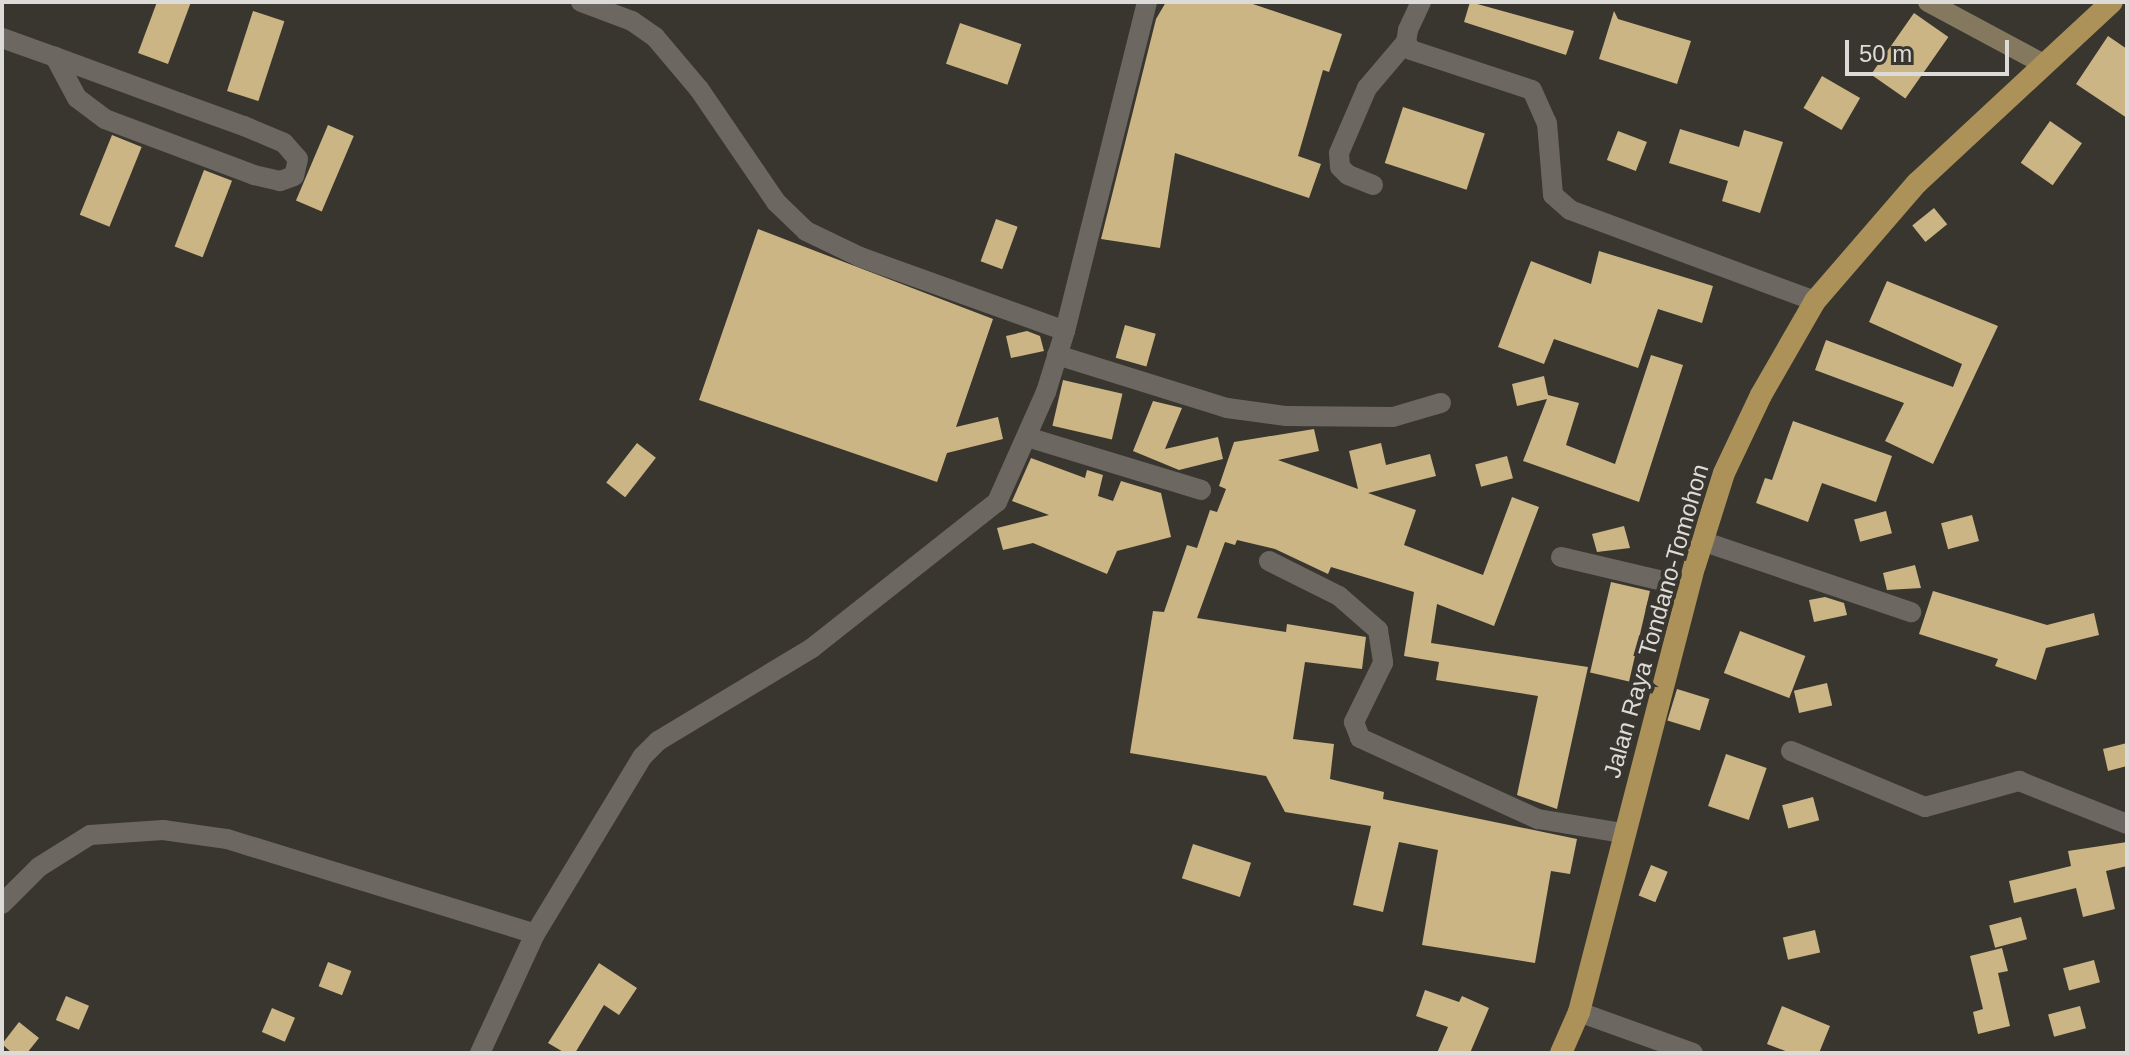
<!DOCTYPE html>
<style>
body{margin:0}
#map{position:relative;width:2129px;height:1055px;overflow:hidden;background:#39362f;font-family:Helvetica,sans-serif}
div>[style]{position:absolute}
.building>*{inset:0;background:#ccb584;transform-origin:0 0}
.minor>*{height:20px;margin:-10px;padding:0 10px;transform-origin:10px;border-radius:10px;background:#6c6861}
.secondary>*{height:20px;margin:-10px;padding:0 10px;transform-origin:10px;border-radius:10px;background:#84785e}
.trunk>*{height:22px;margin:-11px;padding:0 11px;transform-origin:11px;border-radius:11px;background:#ac9258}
span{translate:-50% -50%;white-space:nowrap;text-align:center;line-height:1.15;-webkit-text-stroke:8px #39362f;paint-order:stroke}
.street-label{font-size:24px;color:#dddbd7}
.frame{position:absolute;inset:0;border:4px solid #dddbd7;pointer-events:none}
.scale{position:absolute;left:1845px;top:40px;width:164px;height:36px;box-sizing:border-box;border:4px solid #dddbd7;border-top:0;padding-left:10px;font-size:24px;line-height:28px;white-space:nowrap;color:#dddbd7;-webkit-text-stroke:6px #39362f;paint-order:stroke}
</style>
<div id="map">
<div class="building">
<div style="clip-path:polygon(157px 2px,191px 2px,168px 64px,138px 53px)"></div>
<div style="clip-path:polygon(1166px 2px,1247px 2px,1342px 34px,1329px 72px,1323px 70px,1298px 156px,1321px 164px,1309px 198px,1175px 153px,1160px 248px,1101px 239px,1156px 19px)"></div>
<div style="clip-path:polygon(1470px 2px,1574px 31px,1566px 55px,1464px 22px)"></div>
<div style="left:253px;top:11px;width:33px;height:84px;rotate:18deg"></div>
<div style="clip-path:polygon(1614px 11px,1618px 19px,1691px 41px,1677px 84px,1599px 59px)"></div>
<div style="left:1914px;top:13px;width:42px;height:75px;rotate:35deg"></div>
<div style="left:960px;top:23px;width:65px;height:43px;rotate:19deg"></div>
<div style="clip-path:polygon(2108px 36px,2127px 49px,2127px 118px,2076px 84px)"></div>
<div style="left:1822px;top:76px;width:44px;height:37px;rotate:30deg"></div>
<div style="left:1403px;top:107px;width:86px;height:59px;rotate:18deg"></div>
<div style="left:2050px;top:121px;width:39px;height:51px;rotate:35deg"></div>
<div style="left:328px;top:125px;width:28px;height:82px;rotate:23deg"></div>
<div style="clip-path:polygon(1680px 129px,1739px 147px,1744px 130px,1783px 142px,1760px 213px,1722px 201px,1728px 181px,1669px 163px)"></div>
<div style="left:1618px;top:131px;width:31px;height:31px;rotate:21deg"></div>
<div style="left:112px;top:135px;width:32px;height:86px;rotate:22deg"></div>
<div style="left:204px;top:170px;width:30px;height:82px;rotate:21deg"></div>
<div style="left:1934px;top:208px;width:21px;height:28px;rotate:51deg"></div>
<div style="left:996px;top:219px;width:23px;height:45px;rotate:20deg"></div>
<div style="clip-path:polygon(758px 229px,993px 319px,956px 427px,998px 417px,1003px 439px,947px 453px,937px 482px,699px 400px)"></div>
<div style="clip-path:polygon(1599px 251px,1713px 286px,1702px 323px,1658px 309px,1638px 368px,1554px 339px,1544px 364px,1498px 347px,1531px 261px,1591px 284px)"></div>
<div style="clip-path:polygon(1887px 281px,1998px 326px,1933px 464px,1885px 441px,1904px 403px,1815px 370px,1826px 340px,1953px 387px,1962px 364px,1869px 322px)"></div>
<div style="left:1125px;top:325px;width:32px;height:34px;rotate:16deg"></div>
<div style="clip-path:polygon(1027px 331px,1040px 336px,1044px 351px,1011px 358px,1006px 336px)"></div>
<div style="clip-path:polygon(1651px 355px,1683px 365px,1639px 502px,1523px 461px,1547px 399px,1517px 406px,1512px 384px,1544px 376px,1548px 395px,1579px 403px,1566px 445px,1615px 464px)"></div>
<div style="left:1063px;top:380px;width:61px;height:47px;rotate:13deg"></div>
<div style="clip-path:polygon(1153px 401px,1182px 408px,1165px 449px,1218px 437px,1223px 459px,1179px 470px,1133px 451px)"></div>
<div style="clip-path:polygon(1793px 421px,1892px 456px,1876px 502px,1822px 483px,1808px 522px,1756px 503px,1765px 478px,1772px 480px)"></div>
<div style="clip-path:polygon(1314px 429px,1319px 451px,1278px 460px,1358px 489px,1349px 451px,1381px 443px,1386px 465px,1430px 454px,1436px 476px,1368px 493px,1416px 510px,1404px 545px,1483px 575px,1512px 497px,1539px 507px,1494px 626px,1437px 604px,1431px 643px,1588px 667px,1557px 809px,1517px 795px,1538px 696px,1436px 680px,1439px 662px,1404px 656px,1414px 592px,1331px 567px,1328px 574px,1275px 549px,1237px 540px,1235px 545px,1225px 542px,1197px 618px,1286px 632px,1287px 624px,1366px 637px,1362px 669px,1305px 662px,1293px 739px,1334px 744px,1330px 779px,1384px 792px,1383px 799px,1577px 839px,1570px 874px,1551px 871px,1535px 963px,1422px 945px,1438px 850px,1399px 842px,1383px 912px,1353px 905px,1371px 826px,1285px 812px,1266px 776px,1130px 753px,1153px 611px,1164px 612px,1187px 545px,1197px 548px,1210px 510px,1217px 512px,1226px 489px,1219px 486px,1234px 442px)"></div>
<div style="left:637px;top:443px;width:24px;height:50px;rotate:38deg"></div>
<div style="left:1507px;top:456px;width:23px;height:33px;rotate:75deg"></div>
<div style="clip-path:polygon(1031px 458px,1085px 478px,1087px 470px,1103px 475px,1098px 496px,1113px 501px,1121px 481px,1161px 493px,1171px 537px,1117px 551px,1107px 574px,1033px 543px,1003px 550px,997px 528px,1049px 515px,1012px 501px)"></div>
<div style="left:1886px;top:511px;width:23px;height:33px;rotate:75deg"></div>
<div style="left:1972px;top:515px;width:27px;height:32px;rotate:75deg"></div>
<div style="clip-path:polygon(1624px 526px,1630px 548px,1597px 552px,1592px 534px)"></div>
<div style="clip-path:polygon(1915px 565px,1921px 588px,1887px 590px,1883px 573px)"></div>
<div style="left:1611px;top:582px;width:40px;height:93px;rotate:13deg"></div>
<div style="clip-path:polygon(1933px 591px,2047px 625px,2094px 613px,2099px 635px,2046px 648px,2036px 680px,1995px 666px,1998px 659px,1919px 634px)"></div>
<div style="clip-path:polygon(1825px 597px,1844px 603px,1847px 615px,1814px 622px,1809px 600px)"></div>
<div style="left:1740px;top:631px;width:70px;height:45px;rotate:21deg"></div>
<div style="left:1827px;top:683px;width:23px;height:34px;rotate:77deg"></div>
<div style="left:1677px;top:689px;width:34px;height:33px;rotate:17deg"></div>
<div style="clip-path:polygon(2127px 743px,2127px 766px,2108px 771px,2103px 749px)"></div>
<div style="left:1726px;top:754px;width:43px;height:55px;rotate:19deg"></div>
<div style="left:1813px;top:797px;width:24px;height:32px;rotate:75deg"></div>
<div style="clip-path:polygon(2127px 842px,2127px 866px,2106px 871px,2115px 909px,2083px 917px,2076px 888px,2014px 903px,2009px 881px,2071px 866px,2068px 851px)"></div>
<div style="left:1193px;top:844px;width:61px;height:36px;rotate:18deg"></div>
<div style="left:1651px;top:865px;width:18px;height:33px;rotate:22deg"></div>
<div style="left:2021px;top:917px;width:23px;height:33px;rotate:75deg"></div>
<div style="left:1815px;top:930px;width:23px;height:33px;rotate:77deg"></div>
<div style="clip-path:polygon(2002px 948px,2008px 971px,1998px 973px,2010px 1026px,1978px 1034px,1973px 1012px,1983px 1009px,1970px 956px)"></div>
<div style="left:2094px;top:960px;width:23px;height:32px;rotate:75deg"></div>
<div style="left:328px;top:962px;width:25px;height:26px;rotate:21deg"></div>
<div style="clip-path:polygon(599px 963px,637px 988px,619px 1015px,604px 1005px,575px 1053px,565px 1053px,548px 1043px)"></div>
<div style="clip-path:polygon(1425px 990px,1459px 1002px,1462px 996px,1489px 1008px,1470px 1053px,1437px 1053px,1448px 1027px,1416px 1016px)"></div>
<div style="left:66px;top:996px;width:25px;height:26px;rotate:23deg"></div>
<div style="clip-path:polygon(1782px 1006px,1830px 1026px,1819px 1053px,1791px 1053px,1767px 1044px)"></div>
<div style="left:2080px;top:1006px;width:23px;height:33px;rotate:75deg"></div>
<div style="left:272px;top:1008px;width:25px;height:26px;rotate:23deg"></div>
<div style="clip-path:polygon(19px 1022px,39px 1038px,27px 1053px,12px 1053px,2px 1044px)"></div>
</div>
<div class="minor">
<div style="left:581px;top:2px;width:54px;rotate:20.4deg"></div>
<div style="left:632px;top:21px;width:28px;rotate:35deg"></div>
<div style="left:655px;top:37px;width:68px;rotate:49.8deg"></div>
<div style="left:699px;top:89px;width:137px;rotate:55.7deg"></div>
<div style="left:776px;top:202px;width:42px;rotate:44deg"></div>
<div style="left:806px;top:231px;width:60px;rotate:25.7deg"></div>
<div style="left:860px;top:257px;width:218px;rotate:19.8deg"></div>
<div style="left:1421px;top:2px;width:31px;rotate:115deg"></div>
<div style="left:1408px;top:30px;width:12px;rotate:99deg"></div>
<div style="left:1406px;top:42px;width:9px;rotate:58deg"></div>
<div style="left:1411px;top:50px;width:127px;rotate:18.3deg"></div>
<div style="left:1532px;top:90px;width:36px;rotate:66deg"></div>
<div style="left:1547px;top:123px;width:72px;rotate:85.2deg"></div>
<div style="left:1553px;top:195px;width:23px;rotate:41deg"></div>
<div style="left:1570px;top:210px;width:261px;rotate:20.4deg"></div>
<div style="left:2px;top:38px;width:56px;rotate:19.7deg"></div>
<div style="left:55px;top:57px;width:133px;rotate:20.2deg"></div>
<div style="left:180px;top:103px;width:68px;rotate:19.8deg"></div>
<div style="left:244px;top:126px;width:43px;rotate:23deg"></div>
<div style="left:284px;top:143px;width:21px;rotate:49deg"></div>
<div style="left:298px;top:159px;width:17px;rotate:103deg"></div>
<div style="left:294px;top:176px;width:15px;rotate:160deg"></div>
<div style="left:280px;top:181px;width:27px;rotate:-167deg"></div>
<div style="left:254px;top:175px;width:159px;rotate:-159.4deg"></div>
<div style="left:105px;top:119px;width:35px;rotate:-143deg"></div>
<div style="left:77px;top:98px;width:47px;rotate:-118.2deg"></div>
<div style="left:1373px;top:185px;width:27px;rotate:-158deg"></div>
<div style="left:1348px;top:175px;width:11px;rotate:-135deg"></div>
<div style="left:1340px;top:167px;width:14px;rotate:-94deg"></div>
<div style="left:1339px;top:153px;width:71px;rotate:-66.7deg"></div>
<div style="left:1367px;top:88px;width:60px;rotate:-49.7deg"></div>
<div style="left:1057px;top:355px;width:178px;rotate:17.3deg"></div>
<div style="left:1227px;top:408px;width:60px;rotate:7.7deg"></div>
<div style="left:1286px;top:416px;width:107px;rotate:0.5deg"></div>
<div style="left:1393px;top:417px;width:50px;rotate:-16.3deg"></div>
<div style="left:1027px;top:437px;width:182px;rotate:16.9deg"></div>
<div style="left:1702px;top:541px;width:221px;rotate:18.8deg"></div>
<div style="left:1561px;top:557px;width:131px;rotate:13.2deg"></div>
<div style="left:1269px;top:561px;width:78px;rotate:26.6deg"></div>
<div style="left:1339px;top:596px;width:52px;rotate:41.1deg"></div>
<div style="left:1378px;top:630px;width:33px;rotate:81deg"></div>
<div style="left:1383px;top:663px;width:66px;rotate:116.2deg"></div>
<div style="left:1354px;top:722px;width:17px;rotate:69deg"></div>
<div style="left:1360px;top:738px;width:196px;rotate:24.5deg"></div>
<div style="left:1538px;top:819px;width:86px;rotate:9.4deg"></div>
<div style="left:1791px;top:751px;width:145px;rotate:22.7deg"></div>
<div style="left:1925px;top:807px;width:98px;rotate:-15.5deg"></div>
<div style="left:2019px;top:781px;width:116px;rotate:21.7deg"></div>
<div style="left:2px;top:904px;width:52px;rotate:-45deg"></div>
<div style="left:39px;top:867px;width:60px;rotate:-32.1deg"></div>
<div style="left:90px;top:835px;width:73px;rotate:-3.9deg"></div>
<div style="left:163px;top:830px;width:65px;rotate:8deg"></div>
<div style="left:227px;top:839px;width:322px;rotate:17.1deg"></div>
<div style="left:1579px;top:1012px;width:121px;rotate:19.8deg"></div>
<div style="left:480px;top:1053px;width:131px;rotate:-65.2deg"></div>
<div style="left:535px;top:934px;width:207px;rotate:-58.8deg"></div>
<div style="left:642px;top:757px;width:23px;rotate:-45deg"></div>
<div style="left:658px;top:741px;width:180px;rotate:-31.1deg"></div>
<div style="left:812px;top:648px;width:236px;rotate:-38.3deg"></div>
<div style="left:997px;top:502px;width:120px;rotate:-66deg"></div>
<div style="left:1046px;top:392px;width:64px;rotate:-72.7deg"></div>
<div style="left:1065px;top:331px;width:339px;rotate:-76deg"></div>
</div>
<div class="secondary">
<div style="left:1928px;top:2px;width:129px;rotate:28.2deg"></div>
</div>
<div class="trunk">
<div style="left:1561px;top:1053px;width:45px;rotate:-66.3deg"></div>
<div style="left:1579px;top:1012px;width:462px;rotate:-75.5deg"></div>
<div style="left:1695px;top:565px;width:96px;rotate:-72.5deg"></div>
<div style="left:1724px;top:473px;width:86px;rotate:-64.6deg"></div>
<div style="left:1761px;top:395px;width:108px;rotate:-60.1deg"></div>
<div style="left:1815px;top:301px;width:156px;rotate:-49.2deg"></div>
<div style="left:1917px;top:183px;width:266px;rotate:-42.9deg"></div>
</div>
<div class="street-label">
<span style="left:1656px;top:621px;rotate:-74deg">Jalan Raya Tondano-Tomohon</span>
</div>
<div class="frame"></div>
<div class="scale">50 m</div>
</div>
